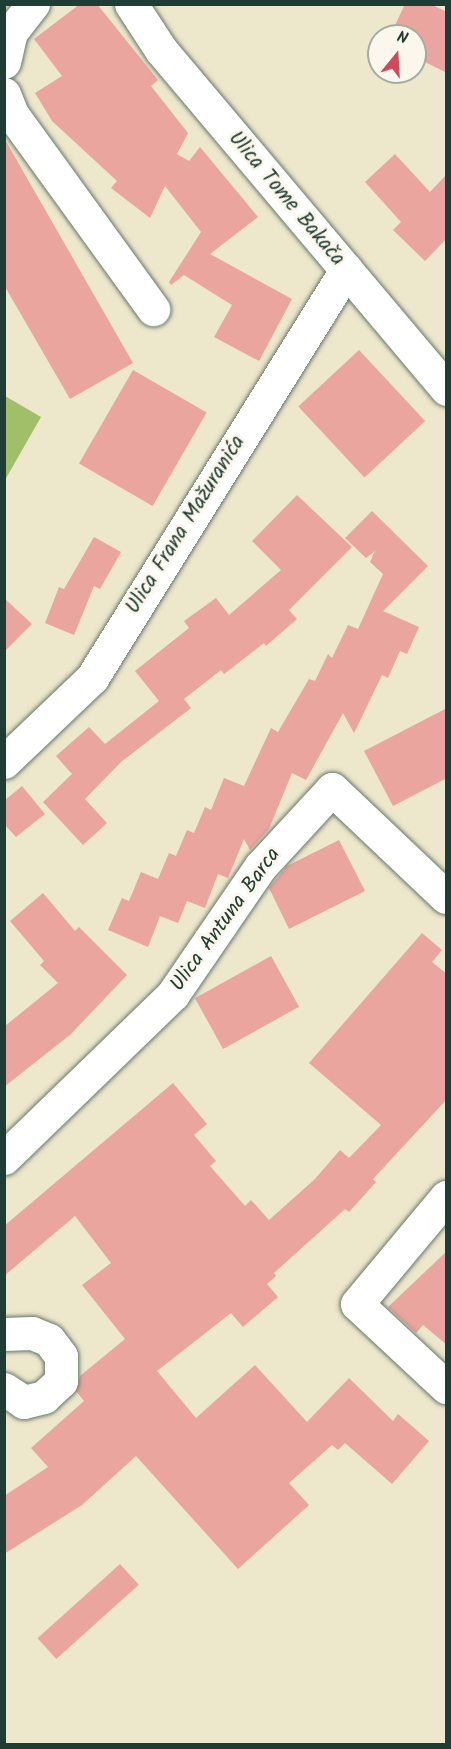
<!DOCTYPE html>
<meta charset="utf-8">
<style>
body{margin:0}
#map{position:relative;width:451px;height:1749px;overflow:hidden;background:#ede7cc;font-family:Kalam,sans-serif}
div>[style]{position:absolute}
.green>*{inset:0;background:#a0bf68}
.building>*{inset:0;background:#eaa59f;transform-origin:0 0}
.roads{filter:drop-shadow(0 0 2px #677869) drop-shadow(0 0 2px #677869)}
.minor>*{height:33px;margin:-16.5px;padding:0 16.5px;transform-origin:16.5px;border-radius:16.5px;background:#fff}
span{translate:-50% -50%;white-space:nowrap;text-align:center;line-height:1.15;-webkit-text-stroke:6px #fbf7ec;paint-order:stroke}
.street-label{font-size:21px;color:#1f3d34}
.frame{position:absolute;inset:0;border:6px solid #1f3d34;pointer-events:none}
.north{position:absolute;left:367px;top:24px;width:60px;height:60px;box-sizing:border-box;background:#fbf7ec;border:2px solid #a3ada2;border-radius:50%;rotate:18deg;font-size:16px;font-weight:700;line-height:24px;text-align:center;color:#1f3d34}
.north::after{content:'';display:block;margin:auto;width:21px;height:27px;background:#d1495b;clip-path:polygon(50% 0,100% 100%,50% 72%,0 100%)}
</style>
<div id="map">
<div class="green">
<div style="clip-path:polygon(5px 396px,41px 417px,5px 480px)"></div>
</div>
<div class="building">
<div style="clip-path:polygon(80px 4px,97px 4px,158px 80px,151px 86px,188px 133px,177px 154px,189px 161px,200px 147px,258px 217px,210px 254px,292px 299px,259px 361px,214px 337px,232px 305px,184px 275px,171px 285px,169px 282px,201px 232px,165px 186px,150px 218px,111px 188px,117px 181px,52px 121px,35px 93px,62px 76px,34px 39px)"></div>
<div style="clip-path:polygon(405px 4px,430px 4px,447px 12px,447px 73px,415px 57px,415px 36px,390px 36px)"></div>
<div style="clip-path:polygon(4px 138px,133px 363px,70px 399px,4px 285px)"></div>
<div style="clip-path:polygon(395px 154px,430px 192px,447px 174px,447px 238px,425px 261px,393px 230px,401px 222px,365px 182px)"></div>
<div style="left:359px;top:350px;width:97px;height:83px;rotate:47deg"></div>
<div style="left:133px;top:370px;width:85px;height:108px;rotate:30deg"></div>
<div style="clip-path:polygon(297px 495px,352px 547px,289px 610px,297px 619px,266px 646px,264px 643px,224px 674px,221px 670px,184px 699px,191px 708px,121px 762px,85px 799px,107px 823px,83px 845px,43px 802px,72px 774px,56px 756px,89px 727px,105px 744px,159px 701px,135px 671px,189px 628px,184px 621px,216px 598px,229px 615px,281px 570px,252px 541px)"></div>
<div style="clip-path:polygon(372px 511px,428px 566px,383px 611px,419px 627px,407px 654px,400px 651px,388px 678px,382px 675px,354px 733px,343px 713px,306px 780px,292px 773px,269px 829px,250px 850px,244px 839px,228px 878px,218px 874px,205px 908px,187px 901px,178px 923px,160px 916px,148px 947px,108px 930px,122px 898px,129px 901px,141px 872px,158px 879px,169px 853px,176px 856px,187px 830px,194px 833px,205px 807px,211px 810px,224px 778px,244px 786px,271px 728px,278px 732px,309px 679px,315px 681px,328px 654px,332px 658px,348px 625px,358px 629px,383px 574px,370px 562px,375px 551px,366px 558px,345px 538px)"></div>
<div style="clip-path:polygon(94px 537px,121px 552px,100px 589px,94px 586px,74px 635px,45px 623px,59px 587px,64px 589px)"></div>
<div style="clip-path:polygon(4px 598px,32px 624px,4px 652px)"></div>
<div style="clip-path:polygon(447px 708px,447px 778px,393px 806px,364px 751px)"></div>
<div style="clip-path:polygon(22px 786px,45px 814px,16px 837px,4px 824px,4px 801px)"></div>
<div style="clip-path:polygon(339px 840px,365px 891px,289px 929px,269px 888px,287px 866px)"></div>
<div style="clip-path:polygon(43px 893px,75px 931px,79px 927px,127px 975px,71px 1034px,4px 1087px,5px 1026px,58px 983px,40px 965px,44px 961px,10px 921px)"></div>
<div style="clip-path:polygon(422px 933px,442px 950px,432px 962px,447px 974px,447px 1099px,373px 1179px,376px 1182px,349px 1212px,345px 1209px,274px 1273px,276px 1276px,267px 1284px,278px 1297px,243px 1327px,231px 1313px,157px 1371px,196px 1418px,255px 1365px,307px 1422px,349px 1378px,393px 1421px,398px 1414px,429px 1441px,392px 1484px,345px 1443px,338px 1450px,332px 1445px,289px 1483px,309px 1505px,238px 1569px,136px 1456px,82px 1505px,4px 1554px,4px 1496px,48px 1467px,31px 1448px,84px 1401px,76px 1391px,80px 1376px,125px 1339px,82px 1285px,111px 1263px,75px 1216px,4px 1276px,4px 1226px,173px 1083px,207px 1124px,194px 1135px,216px 1161px,210px 1166px,245px 1206px,251px 1200px,269px 1220px,315px 1179px,340px 1150px,349px 1158px,381px 1125px,309px 1063px)"></div>
<div style="left:271px;top:956px;width:58px;height:87px;rotate:61deg"></div>
<div style="clip-path:polygon(447px 1251px,447px 1345px,423px 1325px,416px 1333px,388px 1307px)"></div>
<div style="left:120px;top:1564px;width:28px;height:111px;rotate:48deg"></div>
</div>
<div class="roads">
<div class="minor">
<div style="left:131px;top:4px;width:55px;rotate:56.9deg"></div>
<div style="left:161px;top:50px;width:443px;rotate:49.9deg"></div>
<div style="left:4px;top:62px;width:31px;rotate:-77deg"></div>
<div style="left:11px;top:32px;width:36px;rotate:-52deg"></div>
<div style="left:4px;top:94px;width:22px;rotate:68deg"></div>
<div style="left:12px;top:114px;width:241px;rotate:54.1deg"></div>
<div style="left:4px;top:762px;width:122px;rotate:-43.7deg"></div>
<div style="left:92px;top:678px;width:481px;rotate:-58.1deg"></div>
<div style="left:4px;top:1158px;width:235px;rotate:-44.1deg"></div>
<div style="left:173px;top:994px;width:154px;rotate:-55.6deg"></div>
<div style="left:260px;top:867px;width:106px;rotate:-47.3deg"></div>
<div style="left:332px;top:789px;width:157px;rotate:43.5deg"></div>
<div style="left:446px;top:1197px;width:139px;rotate:129.8deg"></div>
<div style="left:357px;top:1304px;width:122px;rotate:43deg"></div>
<div style="left:4px;top:1334px;width:28px;rotate:-2deg"></div>
<div style="left:32px;top:1333px;width:18px;rotate:22deg"></div>
<div style="left:49px;top:1340px;width:20px;rotate:53deg"></div>
<div style="left:61px;top:1356px;width:25px;rotate:90deg"></div>
<div style="left:61px;top:1381px;width:23px;rotate:137deg"></div>
<div style="left:44px;top:1397px;width:21px;rotate:166deg"></div>
<div style="left:24px;top:1402px;width:24px;rotate:-147deg"></div>
</div>
</div>
<div class="street-label">
<span style="left:286px;top:199px;rotate:50deg">Ulica Tome Bakača</span>
<span style="left:186px;top:525px;rotate:-58deg">Ulica Frana Mažuranića</span>
<span style="left:226px;top:920px;rotate:-54deg">Ulica Antuna Barca</span>
</div>
<div class="frame"></div>
<div class="north">N</div>
</div>
